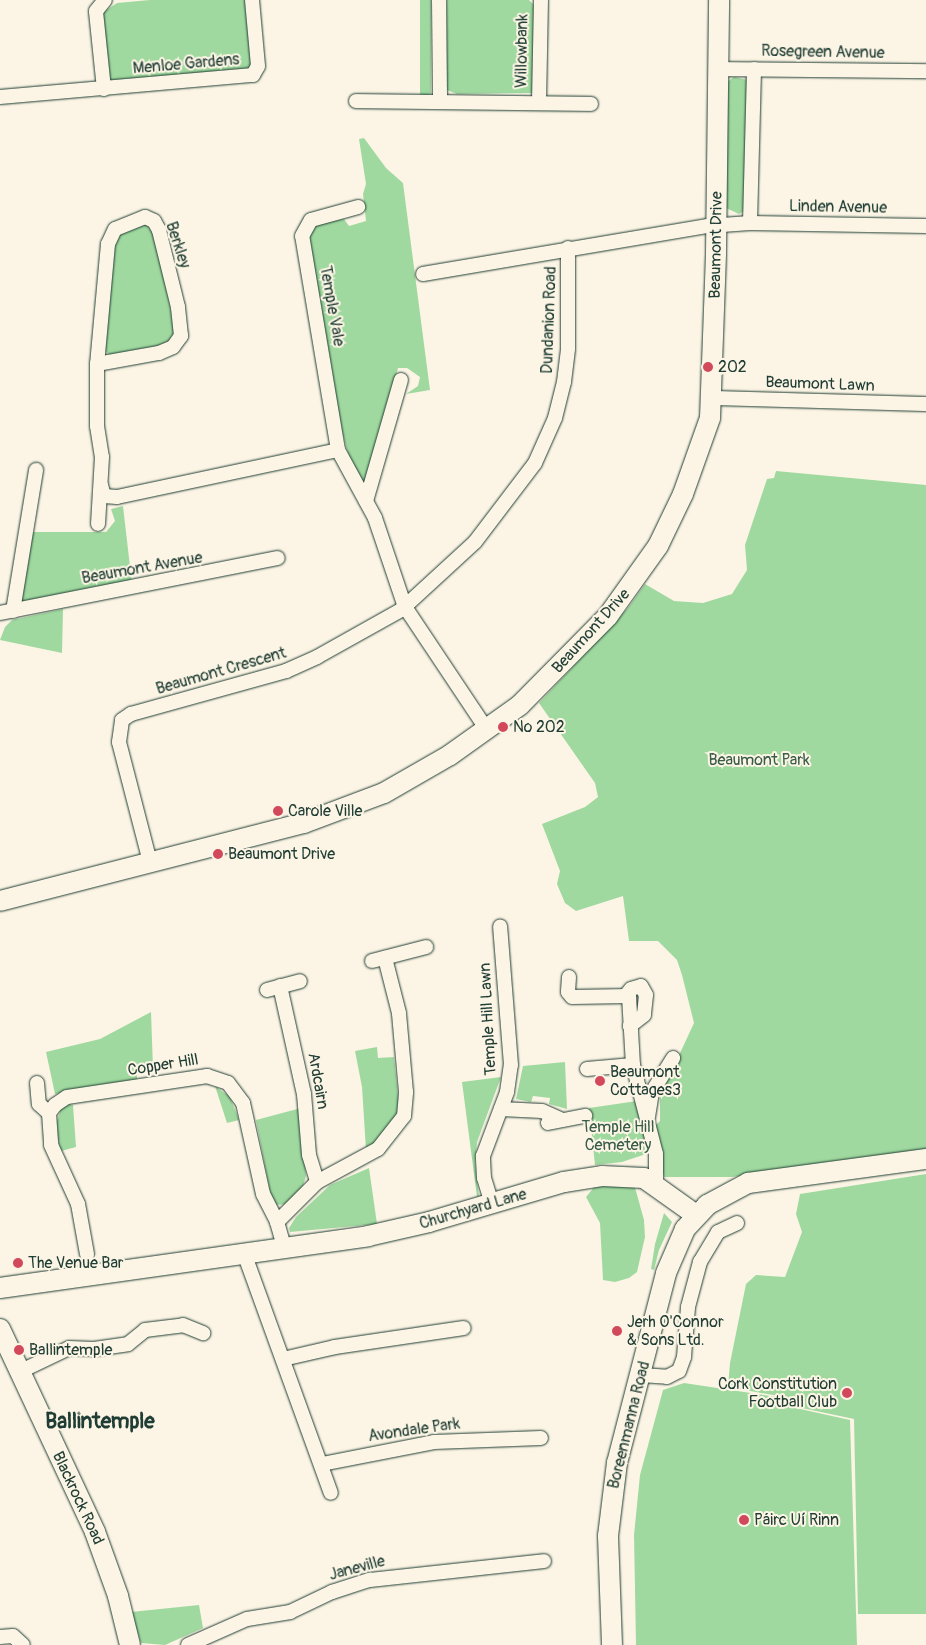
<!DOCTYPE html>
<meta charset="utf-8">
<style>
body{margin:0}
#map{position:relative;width:926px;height:1645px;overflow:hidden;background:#fcf5e5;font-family:Pangolin,sans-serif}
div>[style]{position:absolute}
.green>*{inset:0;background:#a0d99f}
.roads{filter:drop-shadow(0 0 1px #1f3d34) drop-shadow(0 0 1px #1f3d34)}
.street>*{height:14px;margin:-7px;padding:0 7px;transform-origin:7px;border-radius:7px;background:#fcf5e5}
.secondary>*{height:20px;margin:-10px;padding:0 10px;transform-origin:10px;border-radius:10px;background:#fcf5e5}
.dots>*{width:14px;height:14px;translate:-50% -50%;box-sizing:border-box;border:2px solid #fcf5e5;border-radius:50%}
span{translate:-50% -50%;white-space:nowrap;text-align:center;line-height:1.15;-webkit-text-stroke:4px #fcf5e5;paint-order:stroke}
.street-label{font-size:16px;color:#1f3d34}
.poi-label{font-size:16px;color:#1f3d34}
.left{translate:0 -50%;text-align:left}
.right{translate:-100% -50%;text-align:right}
.park-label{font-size:16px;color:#395c49}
.district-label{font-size:21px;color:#1f3d34;font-weight:700}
</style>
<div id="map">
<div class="green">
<div style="clip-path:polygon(150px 0,245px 0,249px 3px,254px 60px,247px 71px,110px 83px,102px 13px,117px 3px)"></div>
<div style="clip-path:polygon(420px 0,431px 0,431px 93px,428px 96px,420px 95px)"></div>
<div style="clip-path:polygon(447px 0,529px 0,534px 5px,532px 93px,457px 94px,447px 90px)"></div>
<div style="clip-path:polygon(734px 77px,748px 80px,744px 211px,739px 214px,726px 208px,727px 82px)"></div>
<div style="clip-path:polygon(364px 138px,386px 168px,403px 183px,430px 390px,406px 394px,418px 386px,420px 377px,407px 368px,398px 368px,370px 477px,365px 484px,350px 461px,340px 424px,308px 239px,314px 227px,320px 223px,344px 219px,349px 226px,366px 221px,363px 194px,366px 184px,359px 139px)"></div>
<div style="clip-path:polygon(146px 224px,155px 236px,175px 330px,169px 341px,154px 349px,111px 356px,104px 350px,115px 237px)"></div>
<div style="clip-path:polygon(776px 471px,926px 485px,926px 1151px,732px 1177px,664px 1177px,653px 1128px,660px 1121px,660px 1096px,694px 1023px,682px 975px,677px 960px,658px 941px,629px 941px,623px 896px,576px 911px,565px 903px,557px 884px,560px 871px,542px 824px,585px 807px,598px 797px,595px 783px,539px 703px,628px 608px,645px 584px,674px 601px,703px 603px,732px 594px,747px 570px,745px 545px,767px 479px,774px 478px)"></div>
<div style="clip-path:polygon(123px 506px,132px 584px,25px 604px,21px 602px,32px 532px,106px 532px,115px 521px,111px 509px)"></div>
<div style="clip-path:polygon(63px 609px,62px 653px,0 640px,5px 627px,12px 620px)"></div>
<div style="clip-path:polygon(151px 1012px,153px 1068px,137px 1070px,137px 1081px,55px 1094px,46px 1052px,100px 1039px)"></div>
<div style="clip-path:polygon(377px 1047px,378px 1058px,394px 1057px,399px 1104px,397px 1114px,384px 1135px,366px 1150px,362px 1087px,355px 1051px)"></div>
<div style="clip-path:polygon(565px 1062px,567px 1109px,549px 1104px,550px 1098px,533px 1096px,531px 1102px,516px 1099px,523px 1066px)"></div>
<div style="clip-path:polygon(501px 1077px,477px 1142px,475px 1163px,479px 1196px,477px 1197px,462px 1082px)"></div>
<div style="clip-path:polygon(215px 1086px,230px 1097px,239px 1120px,227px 1123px)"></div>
<div style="clip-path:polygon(637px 1101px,649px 1153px,622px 1162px,595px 1165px,589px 1108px)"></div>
<div style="clip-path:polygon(67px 1104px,73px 1105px,76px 1147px,61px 1151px,55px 1127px,61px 1109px)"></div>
<div style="clip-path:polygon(301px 1108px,306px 1176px,303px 1186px,287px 1204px,276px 1205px,272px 1202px,256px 1120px)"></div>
<div style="clip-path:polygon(369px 1168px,377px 1224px,290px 1232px,289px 1228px,296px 1217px,330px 1185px)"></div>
<div style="clip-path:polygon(926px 1174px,926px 1614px,858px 1614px,854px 1419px,783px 1404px,784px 1397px,728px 1387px,730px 1363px,746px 1284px,756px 1275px,785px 1277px,802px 1232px,796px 1214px,800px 1194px)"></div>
<div style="clip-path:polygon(595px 1186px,634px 1186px,636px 1191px,644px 1220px,645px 1237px,637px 1272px,629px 1278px,615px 1282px,603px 1280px,600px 1223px,586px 1197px)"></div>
<div style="clip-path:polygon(664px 1213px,672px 1222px,659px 1250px,654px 1270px,651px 1269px,655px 1244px)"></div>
<div style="clip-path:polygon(684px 1383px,783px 1398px,782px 1405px,850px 1420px,857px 1645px,636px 1645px,634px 1535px,640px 1475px,663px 1390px)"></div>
<div style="clip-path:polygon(199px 1605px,203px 1628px,165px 1645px,141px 1643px,131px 1612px)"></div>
</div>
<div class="roads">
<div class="street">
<div style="left:439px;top:0;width:101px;rotate:89.4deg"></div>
<div style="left:719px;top:69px;width:207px;rotate:0.6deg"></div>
<div style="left:104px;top:89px;width:78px;rotate:-95.9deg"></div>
<div style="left:96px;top:11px;width:14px;rotate:-51deg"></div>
<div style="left:0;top:97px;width:254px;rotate:-5deg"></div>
<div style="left:253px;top:75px;width:10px;rotate:-61deg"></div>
<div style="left:258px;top:66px;width:66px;rotate:-95.2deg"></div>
<div style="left:356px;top:101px;width:235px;rotate:0.7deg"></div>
<div style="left:539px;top:103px;width:103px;rotate:-88.9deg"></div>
<div style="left:750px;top:223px;width:154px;rotate:-88.5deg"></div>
<div style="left:423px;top:274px;width:289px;rotate:-9.6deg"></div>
<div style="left:708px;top:226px;width:42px;rotate:-4.1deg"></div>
<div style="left:750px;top:223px;width:176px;rotate:1deg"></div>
<div style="left:97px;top:364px;width:63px;rotate:-10.1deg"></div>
<div style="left:159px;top:353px;width:15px;rotate:-23deg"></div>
<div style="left:173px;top:347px;width:14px;rotate:-54deg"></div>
<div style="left:181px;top:336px;width:29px;rotate:-96deg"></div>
<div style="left:178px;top:307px;width:79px;rotate:-103.9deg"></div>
<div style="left:159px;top:230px;width:10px;rotate:-119deg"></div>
<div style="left:154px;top:221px;width:10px;rotate:-156deg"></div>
<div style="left:145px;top:217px;width:32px;rotate:158deg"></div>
<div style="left:115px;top:229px;width:17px;rotate:115deg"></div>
<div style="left:108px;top:244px;width:121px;rotate:95.2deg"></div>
<div style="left:97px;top:364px;width:62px;rotate:90deg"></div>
<div style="left:97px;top:426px;width:31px;rotate:81deg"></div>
<div style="left:102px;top:457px;width:67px;rotate:93.4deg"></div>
<div style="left:713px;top:398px;width:213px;rotate:1.6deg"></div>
<div style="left:338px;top:450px;width:217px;rotate:-99.5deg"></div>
<div style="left:302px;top:236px;width:18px;rotate:-61deg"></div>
<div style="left:311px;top:220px;width:49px;rotate:-15.5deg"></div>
<div style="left:101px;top:485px;width:11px;rotate:75deg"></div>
<div style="left:104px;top:496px;width:13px;rotate:4deg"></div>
<div style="left:117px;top:497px;width:226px;rotate:-12deg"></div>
<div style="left:338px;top:450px;width:77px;rotate:61.4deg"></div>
<div style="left:375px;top:518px;width:94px;rotate:71.4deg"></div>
<div style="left:405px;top:607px;width:148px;rotate:56.3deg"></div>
<div style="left:366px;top:501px;width:126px;rotate:-73.9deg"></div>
<div style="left:13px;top:611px;width:143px;rotate:-80.7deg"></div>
<div style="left:0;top:613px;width:283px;rotate:-11.2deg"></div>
<div style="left:150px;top:862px;width:124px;rotate:-104.5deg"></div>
<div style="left:119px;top:742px;width:22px;rotate:-82deg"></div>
<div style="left:122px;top:720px;width:11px;rotate:-34deg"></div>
<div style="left:131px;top:714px;width:161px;rotate:-15.5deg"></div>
<div style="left:286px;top:671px;width:34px;rotate:-24deg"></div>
<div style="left:317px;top:657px;width:96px;rotate:-29.2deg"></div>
<div style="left:401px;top:610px;width:100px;rotate:-42.6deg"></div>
<div style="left:475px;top:542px;width:99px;rotate:-52.8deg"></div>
<div style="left:535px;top:463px;width:49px;rotate:-66deg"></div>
<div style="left:555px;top:418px;width:37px;rotate:-76deg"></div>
<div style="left:564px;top:382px;width:34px;rotate:-83deg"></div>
<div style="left:568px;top:348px;width:100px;rotate:-90deg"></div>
<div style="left:372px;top:961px;width:56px;rotate:-14.5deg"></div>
<div style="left:569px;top:977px;width:15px;rotate:94deg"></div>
<div style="left:568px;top:992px;width:6px;rotate:51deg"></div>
<div style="left:572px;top:997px;width:57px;rotate:-1deg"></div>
<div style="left:629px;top:996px;width:69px;rotate:86.7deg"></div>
<div style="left:633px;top:1065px;width:92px;rotate:75.5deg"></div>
<div style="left:656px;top:1154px;width:31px;rotate:90deg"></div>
<div style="left:280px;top:986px;width:111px;rotate:77.5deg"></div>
<div style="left:304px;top:1094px;width:61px;rotate:85.3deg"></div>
<div style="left:309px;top:1155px;width:28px;rotate:73deg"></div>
<div style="left:267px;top:990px;width:34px;rotate:-15deg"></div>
<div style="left:627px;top:994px;width:6px;rotate:-51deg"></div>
<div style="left:631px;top:989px;width:10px;rotate:-17deg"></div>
<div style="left:641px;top:986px;width:10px;rotate:61deg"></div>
<div style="left:646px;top:995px;width:20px;rotate:96deg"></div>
<div style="left:644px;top:1015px;width:18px;rotate:142deg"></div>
<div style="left:587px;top:1069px;width:46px;rotate:-5deg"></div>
<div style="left:37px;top:1083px;width:21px;rotate:85deg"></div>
<div style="left:39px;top:1104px;width:13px;rotate:42deg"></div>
<div style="left:49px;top:1113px;width:32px;rotate:86deg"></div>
<div style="left:51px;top:1145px;width:65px;rotate:65.4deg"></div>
<div style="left:78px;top:1204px;width:51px;rotate:79.8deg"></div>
<div style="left:501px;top:1109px;width:41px;rotate:2.8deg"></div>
<div style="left:542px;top:1111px;width:22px;rotate:24deg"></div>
<div style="left:49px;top:1113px;width:10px;rotate:-53deg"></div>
<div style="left:55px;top:1105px;width:14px;rotate:-34deg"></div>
<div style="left:67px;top:1097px;width:142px;rotate:-8.5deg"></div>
<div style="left:207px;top:1076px;width:22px;rotate:18deg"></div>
<div style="left:228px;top:1083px;width:25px;rotate:53deg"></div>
<div style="left:243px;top:1103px;width:93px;rotate:77.6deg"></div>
<div style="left:263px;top:1194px;width:31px;rotate:63deg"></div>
<div style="left:277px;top:1222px;width:26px;rotate:74deg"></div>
<div style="left:648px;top:1117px;width:25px;rotate:-81deg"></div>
<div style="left:652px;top:1092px;width:40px;rotate:-58deg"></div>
<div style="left:548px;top:1123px;width:38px;rotate:-11deg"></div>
<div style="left:492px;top:1204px;width:27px;rotate:-107deg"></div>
<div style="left:484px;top:1178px;width:22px;rotate:-93deg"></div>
<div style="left:483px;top:1156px;width:68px;rotate:-69.4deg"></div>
<div style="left:507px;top:1092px;width:27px;rotate:-82deg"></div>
<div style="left:511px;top:1065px;width:139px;rotate:-94.5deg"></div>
<div style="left:277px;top:1222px;width:57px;rotate:-45deg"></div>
<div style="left:317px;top:1182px;width:69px;rotate:-28.4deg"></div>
<div style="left:378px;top:1149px;width:42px;rotate:-51.8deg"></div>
<div style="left:404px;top:1116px;width:24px;rotate:-85deg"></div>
<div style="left:406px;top:1092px;width:79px;rotate:-95.1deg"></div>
<div style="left:399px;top:1013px;width:57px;rotate:-104.3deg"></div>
<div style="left:244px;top:1253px;width:255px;rotate:70.1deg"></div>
<div style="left:283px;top:1359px;width:53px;rotate:-13deg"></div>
<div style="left:335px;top:1347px;width:130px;rotate:-8.4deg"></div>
<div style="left:19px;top:1372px;width:55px;rotate:-25.6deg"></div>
<div style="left:69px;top:1348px;width:25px;rotate:2deg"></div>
<div style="left:94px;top:1349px;width:34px;rotate:-8deg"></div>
<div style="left:128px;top:1344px;width:22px;rotate:-39deg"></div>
<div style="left:145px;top:1330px;width:38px;rotate:-7deg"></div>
<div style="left:183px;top:1325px;width:22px;rotate:22deg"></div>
<div style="left:641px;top:1375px;width:26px;rotate:4deg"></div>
<div style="left:667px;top:1377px;width:13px;rotate:-27deg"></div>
<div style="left:679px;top:1371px;width:15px;rotate:-70deg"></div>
<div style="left:684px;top:1357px;width:50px;rotate:-85.4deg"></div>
<div style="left:688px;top:1307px;width:47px;rotate:-75.1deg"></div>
<div style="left:700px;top:1262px;width:35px;rotate:-59deg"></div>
<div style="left:718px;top:1232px;width:21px;rotate:-25deg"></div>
<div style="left:322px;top:1464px;width:114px;rotate:-11.1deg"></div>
<div style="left:434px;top:1442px;width:107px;rotate:-2.1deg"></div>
<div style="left:0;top:1637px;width:13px;rotate:-4deg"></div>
<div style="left:13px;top:1636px;width:13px;rotate:42deg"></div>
<div style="left:188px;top:1645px;width:64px;rotate:-23.8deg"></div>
<div style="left:247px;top:1619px;width:44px;rotate:-9.2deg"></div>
<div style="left:290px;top:1612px;width:47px;rotate:-25.5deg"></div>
<div style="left:332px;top:1592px;width:40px;rotate:-18deg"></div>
<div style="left:370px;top:1580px;width:175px;rotate:-6.2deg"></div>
</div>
<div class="secondary">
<div style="left:0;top:901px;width:314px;rotate:-14.4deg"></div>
<div style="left:304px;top:823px;width:85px;rotate:-20.6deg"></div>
<div style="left:384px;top:793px;width:76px;rotate:-29.9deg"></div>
<div style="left:450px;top:755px;width:86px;rotate:-35.5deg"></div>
<div style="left:520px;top:705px;width:125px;rotate:-45.3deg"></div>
<div style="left:608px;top:616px;width:86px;rotate:-54.5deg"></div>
<div style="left:658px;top:546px;width:58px;rotate:-64.3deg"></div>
<div style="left:683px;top:494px;width:81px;rotate:-70.4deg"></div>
<div style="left:710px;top:418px;width:165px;rotate:-87.9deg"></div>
<div style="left:716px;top:253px;width:253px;rotate:-89.3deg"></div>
<div style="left:0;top:1288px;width:372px;rotate:-8deg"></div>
<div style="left:368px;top:1236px;width:63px;rotate:-12.9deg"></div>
<div style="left:429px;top:1222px;width:141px;rotate:-16.5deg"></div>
<div style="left:564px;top:1182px;width:38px;rotate:-9deg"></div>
<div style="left:602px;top:1176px;width:42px;rotate:2.7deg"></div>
<div style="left:644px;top:1178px;width:64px;rotate:35.4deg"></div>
<div style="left:0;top:1329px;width:224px;rotate:64.9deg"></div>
<div style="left:95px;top:1532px;width:68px;rotate:70.2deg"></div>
<div style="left:118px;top:1596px;width:50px;rotate:76.2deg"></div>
<div style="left:612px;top:1645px;width:109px;rotate:-92.1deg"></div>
<div style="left:608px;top:1536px;width:74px;rotate:-83deg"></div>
<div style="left:617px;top:1463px;width:196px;rotate:-75.5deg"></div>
<div style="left:666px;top:1273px;width:48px;rotate:-66.6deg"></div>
<div style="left:685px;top:1229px;width:33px;rotate:-47deg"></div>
<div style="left:707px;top:1205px;width:47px;rotate:-28.2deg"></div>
<div style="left:748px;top:1183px;width:180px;rotate:-7.7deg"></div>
</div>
</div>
<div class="dots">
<div style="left:708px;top:367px;background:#d1495b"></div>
<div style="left:503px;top:727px;background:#d1495b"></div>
<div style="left:278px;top:811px;background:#d1495b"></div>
<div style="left:218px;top:854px;background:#d1495b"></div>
<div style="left:600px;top:1081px;background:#d1495b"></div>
<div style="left:18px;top:1263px;background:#d1495b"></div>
<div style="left:617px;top:1331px;background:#d1495b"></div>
<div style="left:19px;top:1350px;background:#d1495b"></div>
<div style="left:847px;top:1393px;background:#d1495b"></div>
<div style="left:744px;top:1520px;background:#d1495b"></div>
</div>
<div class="street-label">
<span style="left:522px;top:51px;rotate:-89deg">Willowbank</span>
<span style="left:823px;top:52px;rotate:1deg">Rosegreen Avenue</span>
<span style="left:186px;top:64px;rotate:-5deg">Menloe Gardens</span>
<span style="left:838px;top:207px;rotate:1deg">Linden Avenue</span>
<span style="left:178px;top:245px;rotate:72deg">Berkley</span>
<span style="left:716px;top:245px;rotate:-89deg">Beaumont Drive</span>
<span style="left:332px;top:306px;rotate:80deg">Temple Vale</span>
<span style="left:549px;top:320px;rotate:-88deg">Dundanion Road</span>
<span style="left:820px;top:384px;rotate:2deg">Beaumont Lawn</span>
<span style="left:142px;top:568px;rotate:-10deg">Beaumont Avenue</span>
<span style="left:591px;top:631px;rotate:-48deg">Beaumont Drive</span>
<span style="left:221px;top:671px;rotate:-16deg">Beaumont Crescent</span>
<span style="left:488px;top:1019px;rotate:-93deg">Temple Hill Lawn</span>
<span style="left:163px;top:1065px;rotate:-9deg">Copper Hill</span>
<span style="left:318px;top:1081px;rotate:80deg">Ardcairn</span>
<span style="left:473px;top:1209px;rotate:-16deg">Churchyard Lane</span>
<span style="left:629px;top:1425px;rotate:-76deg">Boreenmanna Road</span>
<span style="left:414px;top:1430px;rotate:-8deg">Avondale Park</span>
<span style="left:78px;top:1498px;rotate:65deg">Blackrock Road</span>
<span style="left:357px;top:1568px;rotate:-15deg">Janeville</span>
</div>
<div class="poi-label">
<span class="left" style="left:718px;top:367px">202</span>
<span class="left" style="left:513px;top:727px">No 202</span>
<span class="left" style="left:288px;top:811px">Carole Ville</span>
<span class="left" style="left:228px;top:854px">Beaumont Drive</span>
<span class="left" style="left:610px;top:1081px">Beaumont<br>Cottages3</span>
<span class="left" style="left:28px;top:1263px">The Venue Bar</span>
<span class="left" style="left:627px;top:1331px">Jerh O'Connor<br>&amp; Sons Ltd.</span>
<span class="left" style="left:29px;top:1350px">Ballintemple</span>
<span class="right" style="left:837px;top:1393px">Cork Constitution<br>Football Club</span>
<span class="left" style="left:754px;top:1520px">Páirc Uí Rinn</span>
</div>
<div class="park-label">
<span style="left:759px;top:760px">Beaumont Park</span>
<span style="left:618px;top:1136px">Temple Hill<br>Cemetery</span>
</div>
<div class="district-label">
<span style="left:100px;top:1422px">Ballintemple</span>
</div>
</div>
